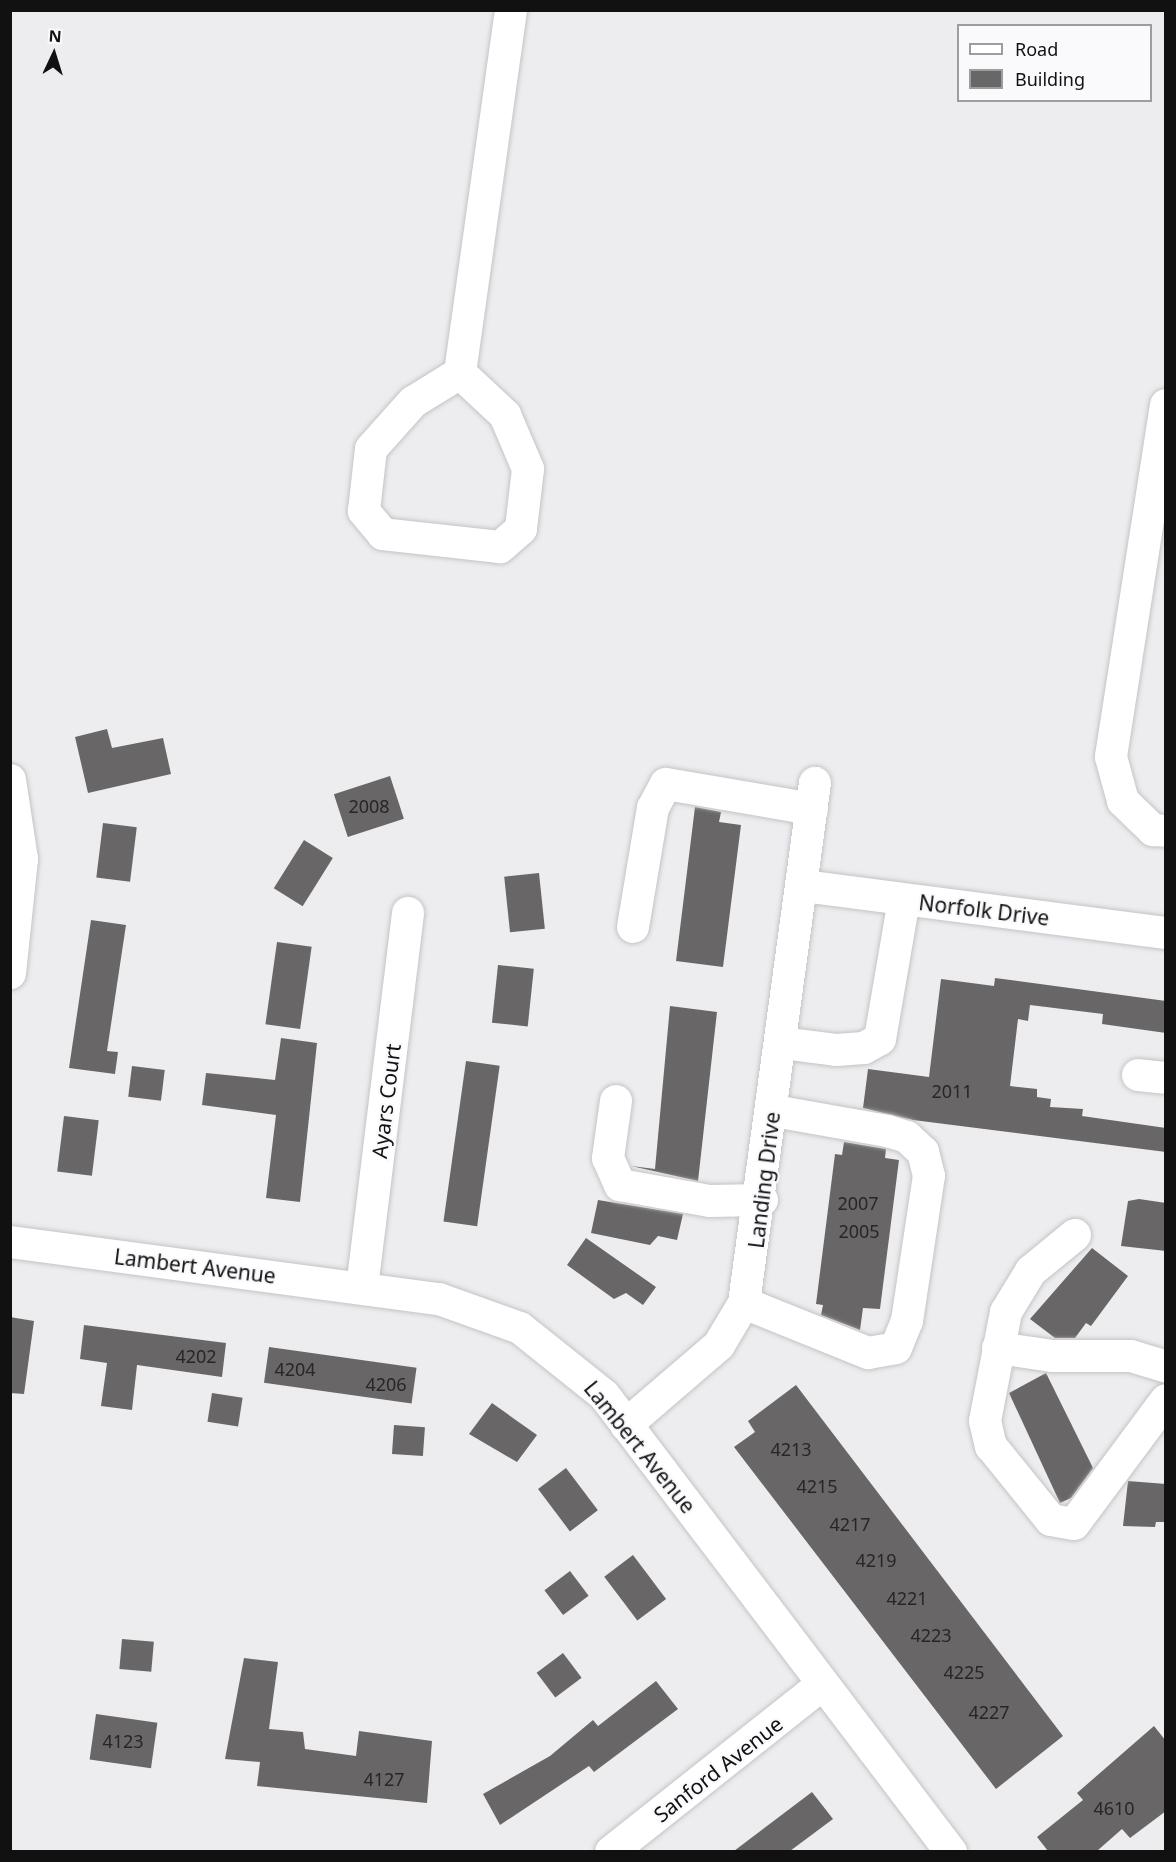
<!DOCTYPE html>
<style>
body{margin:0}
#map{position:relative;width:1176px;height:1862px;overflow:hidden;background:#ededf0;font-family:"Noto Sans",sans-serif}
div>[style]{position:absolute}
.building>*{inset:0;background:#696667;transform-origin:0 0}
.roads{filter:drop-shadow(0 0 2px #c4c4c7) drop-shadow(0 0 2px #c4c4c7)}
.minor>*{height:32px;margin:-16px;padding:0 16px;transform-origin:16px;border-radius:16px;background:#fff}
span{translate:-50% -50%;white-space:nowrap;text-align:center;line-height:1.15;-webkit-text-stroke:4.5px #fafafd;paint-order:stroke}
.number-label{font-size:18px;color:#272627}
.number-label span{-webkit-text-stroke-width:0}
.street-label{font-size:21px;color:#111112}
.frame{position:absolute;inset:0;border:12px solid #111112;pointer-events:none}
.legend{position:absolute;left:957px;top:24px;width:195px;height:78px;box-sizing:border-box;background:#fafafd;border:2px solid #9d9d9f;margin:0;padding:8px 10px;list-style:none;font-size:18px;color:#111112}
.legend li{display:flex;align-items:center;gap:12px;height:30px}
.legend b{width:30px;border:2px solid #9d9d9f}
.north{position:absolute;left:24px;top:24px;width:60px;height:60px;-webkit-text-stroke:4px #fafafd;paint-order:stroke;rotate:4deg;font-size:16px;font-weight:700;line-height:24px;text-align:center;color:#111112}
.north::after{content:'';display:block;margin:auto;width:21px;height:27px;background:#111112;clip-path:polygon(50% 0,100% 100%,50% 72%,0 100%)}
</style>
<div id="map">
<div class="building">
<div style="clip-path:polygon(107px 729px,112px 748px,163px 738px,171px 774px,88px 793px,75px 737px)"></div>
<div style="left:390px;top:776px;width:45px;height:59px;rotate:72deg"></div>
<div style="clip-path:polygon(695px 807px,721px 812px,719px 822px,741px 825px,723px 967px,676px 961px)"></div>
<div style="left:103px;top:823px;width:34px;height:55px;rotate:7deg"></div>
<div style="left:304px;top:840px;width:34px;height:57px;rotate:32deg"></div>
<div style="left:539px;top:873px;width:56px;height:35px;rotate:84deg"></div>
<div style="clip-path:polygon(91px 920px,126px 925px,107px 1051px,118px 1052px,115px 1074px,69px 1068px)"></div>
<div style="left:277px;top:942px;width:35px;height:83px;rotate:8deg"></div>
<div style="left:498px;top:965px;width:36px;height:58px;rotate:6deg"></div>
<div style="clip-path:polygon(995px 978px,1166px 1001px,1166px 1033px,1102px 1024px,1103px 1014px,1030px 1005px,1028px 1021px,1018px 1019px,1010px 1086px,1037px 1089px,1037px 1097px,1051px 1099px,1050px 1107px,1083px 1109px,1082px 1116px,1166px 1128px,1166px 1152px,913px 1120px,863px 1108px,868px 1069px,929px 1077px,941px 979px,994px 986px)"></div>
<div style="clip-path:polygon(670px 1006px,717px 1012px,698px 1181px,631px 1166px,655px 1169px)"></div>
<div style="clip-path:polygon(281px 1038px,317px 1043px,300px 1202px,266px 1198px,276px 1115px,202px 1105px,206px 1073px,275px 1080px)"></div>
<div style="left:466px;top:1061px;width:34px;height:162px;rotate:8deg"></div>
<div style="left:132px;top:1066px;width:33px;height:31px;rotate:7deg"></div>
<div style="left:64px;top:1116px;width:35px;height:56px;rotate:7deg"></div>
<div style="clip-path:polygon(844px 1142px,886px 1149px,885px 1158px,899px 1160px,880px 1309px,863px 1308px,860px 1330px,821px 1315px,823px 1305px,816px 1304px,835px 1154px,842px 1155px)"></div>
<div style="clip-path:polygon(1139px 1199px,1166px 1203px,1166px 1251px,1121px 1246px,1128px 1201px)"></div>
<div style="clip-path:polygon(598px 1200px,683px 1214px,677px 1240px,658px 1236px,650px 1245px,591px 1233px)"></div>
<div style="clip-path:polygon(586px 1238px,656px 1287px,643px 1305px,626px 1293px,614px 1299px,567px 1265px)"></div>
<div style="clip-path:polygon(1092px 1248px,1128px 1276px,1091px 1326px,1086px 1323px,1075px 1338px,1055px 1338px,1030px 1319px)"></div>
<div style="clip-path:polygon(10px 1317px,34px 1321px,24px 1394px,10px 1393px)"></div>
<div style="clip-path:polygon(84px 1325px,226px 1343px,222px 1377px,137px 1365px,132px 1410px,101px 1406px,107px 1363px,80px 1359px)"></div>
<div style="left:269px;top:1347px;width:149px;height:36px;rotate:8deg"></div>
<div style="clip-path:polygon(1046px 1373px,1093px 1468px,1071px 1498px,1060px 1503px,1009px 1393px)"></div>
<div style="clip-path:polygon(796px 1385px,1063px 1736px,996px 1789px,734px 1447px,755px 1432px,748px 1421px)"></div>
<div style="left:212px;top:1393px;width:31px;height:29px;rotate:9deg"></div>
<div style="clip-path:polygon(492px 1403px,537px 1435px,517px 1462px,469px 1434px)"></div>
<div style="left:394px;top:1425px;width:31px;height:29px;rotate:4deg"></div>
<div style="left:566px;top:1468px;width:53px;height:35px;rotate:53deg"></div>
<div style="clip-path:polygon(1128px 1481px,1166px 1484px,1166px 1522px,1156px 1522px,1155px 1527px,1123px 1526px)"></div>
<div style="left:633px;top:1555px;width:55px;height:36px;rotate:53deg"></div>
<div style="left:570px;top:1571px;width:31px;height:32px;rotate:53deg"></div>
<div style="left:122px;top:1639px;width:32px;height:30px;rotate:5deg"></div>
<div style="left:563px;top:1653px;width:31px;height:33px;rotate:53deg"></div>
<div style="clip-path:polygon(244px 1658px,278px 1662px,269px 1729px,303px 1732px,305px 1749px,356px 1756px,359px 1731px,432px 1741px,427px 1803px,257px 1786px,260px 1762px,225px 1759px)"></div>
<div style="clip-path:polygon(656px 1681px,678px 1709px,594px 1772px,589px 1766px,500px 1825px,483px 1794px,550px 1756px,593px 1720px,598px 1726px)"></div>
<div style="left:96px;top:1714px;width:62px;height:46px;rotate:8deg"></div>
<div style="clip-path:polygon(1154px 1726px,1166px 1741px,1166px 1811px,1130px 1838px,1122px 1829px,1097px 1851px,1048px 1851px,1037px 1837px,1083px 1800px,1077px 1793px)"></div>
<div style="clip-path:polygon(812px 1792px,833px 1819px,790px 1851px,734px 1851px)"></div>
</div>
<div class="roads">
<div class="minor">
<div style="left:460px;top:373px;width:62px;rotate:43deg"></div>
<div style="left:505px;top:415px;width:59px;rotate:66.9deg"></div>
<div style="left:528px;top:469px;width:60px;rotate:96.7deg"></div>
<div style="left:521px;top:529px;width:28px;rotate:139deg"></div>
<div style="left:500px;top:547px;width:118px;rotate:-173.7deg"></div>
<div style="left:383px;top:534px;width:30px;rotate:-130deg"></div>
<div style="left:364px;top:511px;width:62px;rotate:-83.6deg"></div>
<div style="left:371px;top:449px;width:63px;rotate:-48.2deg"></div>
<div style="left:413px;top:402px;width:55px;rotate:-31.7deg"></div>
<div style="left:460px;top:373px;width:367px;rotate:-82deg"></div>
<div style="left:1166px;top:405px;width:356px;rotate:98.9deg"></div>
<div style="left:1111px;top:757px;width:46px;rotate:74.7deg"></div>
<div style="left:1123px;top:801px;width:42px;rotate:44deg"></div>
<div style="left:1153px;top:830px;width:13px;rotate:4deg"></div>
<div style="left:10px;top:780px;width:80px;rotate:81.4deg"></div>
<div style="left:22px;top:859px;width:115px;rotate:96deg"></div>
<div style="left:803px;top:886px;width:366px;rotate:7.4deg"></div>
<div style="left:633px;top:927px;width:121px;rotate:-80.5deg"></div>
<div style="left:653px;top:808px;width:27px;rotate:-62deg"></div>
<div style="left:666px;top:784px;width:148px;rotate:9.7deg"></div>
<div style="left:782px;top:1043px;width:54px;rotate:7.4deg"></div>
<div style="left:836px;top:1050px;width:28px;rotate:-4deg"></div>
<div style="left:864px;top:1048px;width:18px;rotate:-29deg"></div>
<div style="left:880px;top:1039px;width:141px;rotate:-80.2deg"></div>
<div style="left:1138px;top:1075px;width:28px;rotate:6deg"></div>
<div style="left:616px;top:1101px;width:58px;rotate:98deg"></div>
<div style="left:608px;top:1158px;width:30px;rotate:66deg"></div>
<div style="left:620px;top:1185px;width:91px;rotate:10.1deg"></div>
<div style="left:710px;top:1201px;width:52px;rotate:-1.1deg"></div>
<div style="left:1075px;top:1235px;width:57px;rotate:140.7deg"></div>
<div style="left:1031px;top:1271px;width:48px;rotate:121.4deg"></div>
<div style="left:1006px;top:1312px;width:111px;rotate:100.9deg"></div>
<div style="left:985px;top:1421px;width:26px;rotate:77deg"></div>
<div style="left:991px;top:1446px;width:95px;rotate:51deg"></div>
<div style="left:1051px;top:1520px;width:23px;rotate:10deg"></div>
<div style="left:1074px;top:1524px;width:154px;rotate:-53.4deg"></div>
<div style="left:10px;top:1242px;width:433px;rotate:7.6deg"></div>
<div style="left:439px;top:1299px;width:86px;rotate:19.7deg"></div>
<div style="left:520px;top:1328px;width:107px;rotate:38.6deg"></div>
<div style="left:604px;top:1395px;width:574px;rotate:52.79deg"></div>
<div style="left:362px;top:1288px;width:378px;rotate:-83deg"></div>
<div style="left:744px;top:1303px;width:134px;rotate:22deg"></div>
<div style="left:868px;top:1353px;width:28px;rotate:-10deg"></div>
<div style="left:896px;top:1348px;width:29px;rotate:-68deg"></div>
<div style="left:907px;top:1321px;width:147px;rotate:-81.4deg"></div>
<div style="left:929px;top:1176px;width:25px;rotate:-104deg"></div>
<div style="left:923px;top:1152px;width:22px;rotate:-137deg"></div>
<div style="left:907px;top:1137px;width:21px;rotate:-163deg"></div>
<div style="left:887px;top:1131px;width:116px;rotate:-170deg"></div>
<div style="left:998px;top:1348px;width:56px;rotate:8.3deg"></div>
<div style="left:1053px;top:1356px;width:78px"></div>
<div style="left:1131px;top:1356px;width:37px;rotate:17deg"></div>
<div style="left:626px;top:1425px;width:123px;rotate:-40.7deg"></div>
<div style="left:719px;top:1345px;width:49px;rotate:-59.2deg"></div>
<div style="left:744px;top:1303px;width:525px;rotate:-82.23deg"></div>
<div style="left:611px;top:1852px;width:270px;rotate:-38.4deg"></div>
</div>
</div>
<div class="number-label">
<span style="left:369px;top:806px">2008</span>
<span style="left:952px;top:1091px">2011</span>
<span style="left:858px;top:1203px">2007</span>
<span style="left:859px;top:1231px">2005</span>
<span style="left:196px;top:1356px">4202</span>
<span style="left:295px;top:1369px">4204</span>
<span style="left:386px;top:1384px">4206</span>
<span style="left:791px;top:1449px">4213</span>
<span style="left:817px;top:1486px">4215</span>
<span style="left:850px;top:1524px">4217</span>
<span style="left:876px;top:1560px">4219</span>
<span style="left:907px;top:1598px">4221</span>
<span style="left:931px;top:1635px">4223</span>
<span style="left:964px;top:1672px">4225</span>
<span style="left:989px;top:1712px">4227</span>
<span style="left:123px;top:1741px">4123</span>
<span style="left:384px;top:1779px">4127</span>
<span style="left:1114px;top:1808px">4610</span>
</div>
<div class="street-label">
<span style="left:984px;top:910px;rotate:7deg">Norfolk Drive</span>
<span style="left:386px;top:1101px;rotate:-83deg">Ayars Court</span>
<span style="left:764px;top:1180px;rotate:-83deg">Landing Drive</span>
<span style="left:195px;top:1266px;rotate:7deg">Lambert Avenue</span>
<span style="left:640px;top:1447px;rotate:51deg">Lambert Avenue</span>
<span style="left:718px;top:1769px;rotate:-38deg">Sanford Avenue</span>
</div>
<div class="frame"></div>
<ul class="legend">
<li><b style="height:8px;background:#fff"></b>Road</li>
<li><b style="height:16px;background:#696667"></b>Building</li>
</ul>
<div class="north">N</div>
</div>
